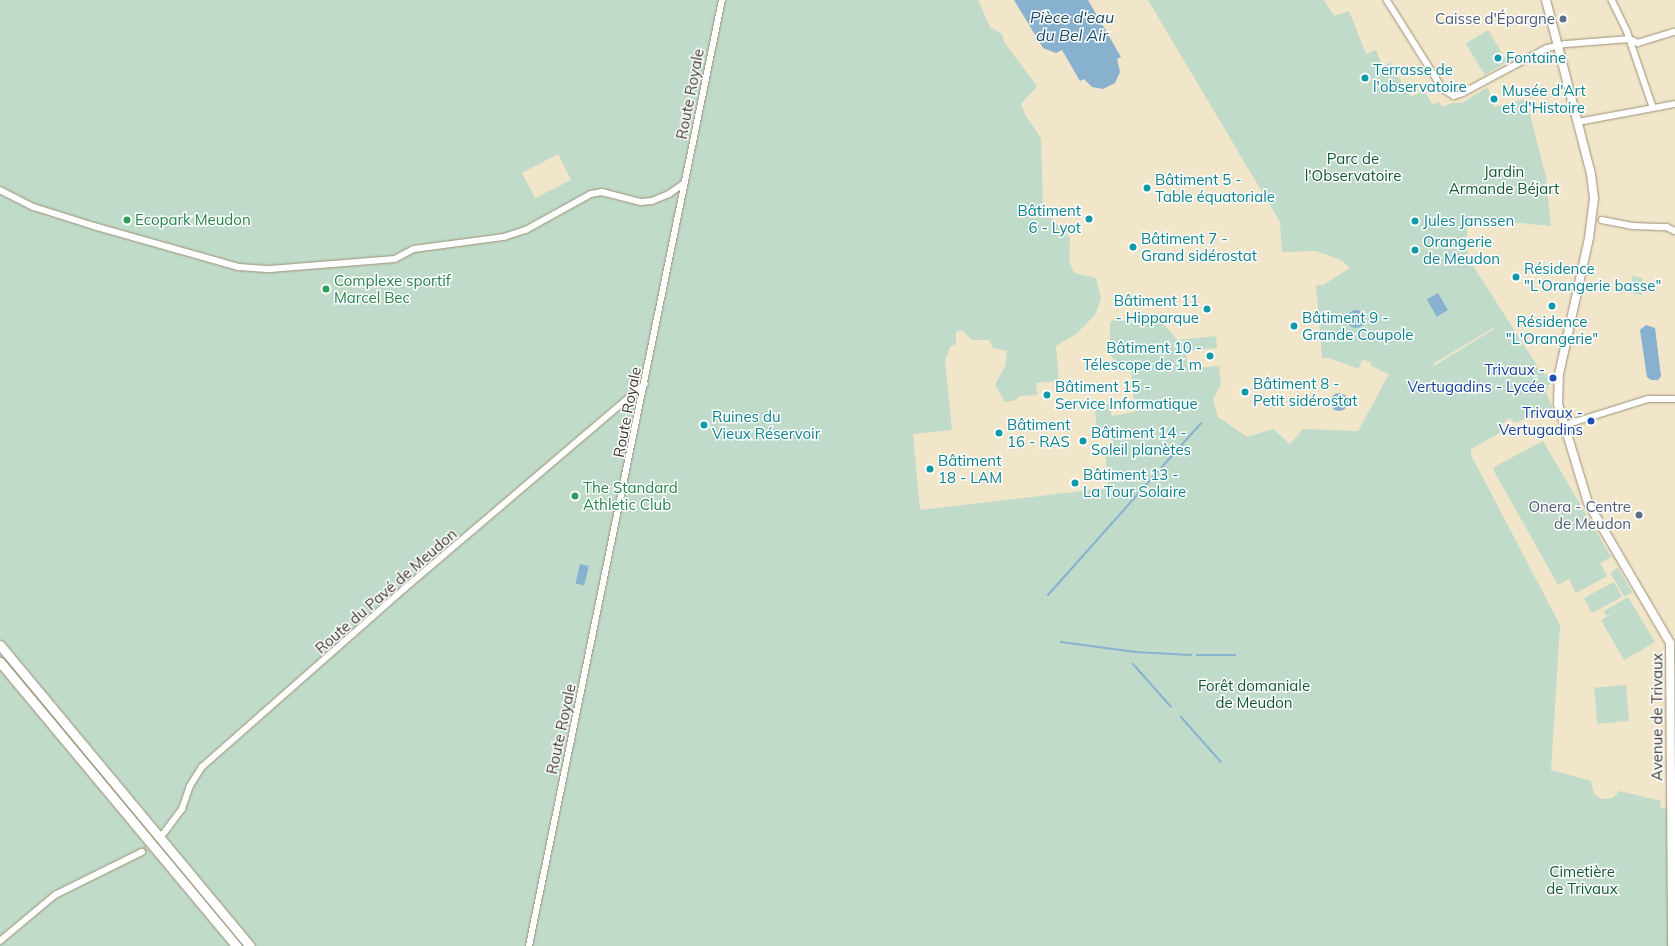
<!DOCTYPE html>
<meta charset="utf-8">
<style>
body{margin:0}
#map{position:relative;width:1675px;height:946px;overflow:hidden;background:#f1e5ca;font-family:Mulish,sans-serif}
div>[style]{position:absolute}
.green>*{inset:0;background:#c0dbc9;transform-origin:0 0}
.water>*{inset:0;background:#87b1ce;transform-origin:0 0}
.round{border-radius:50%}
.stream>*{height:2px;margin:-1px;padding:0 1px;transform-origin:1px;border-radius:1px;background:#87b1ce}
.minor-tunnel>*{height:5.5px;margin-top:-2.75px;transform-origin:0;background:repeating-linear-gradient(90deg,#ccc2aa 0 5.5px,transparent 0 8.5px)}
.roads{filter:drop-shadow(0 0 1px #9c9178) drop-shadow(0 0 1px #9c9178)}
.minor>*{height:5.5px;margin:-2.75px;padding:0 2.75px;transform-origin:2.75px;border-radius:2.75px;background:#fff}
.secondary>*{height:8px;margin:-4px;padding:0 4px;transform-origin:4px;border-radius:4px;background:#fff}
.trunk>*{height:9px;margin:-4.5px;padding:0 4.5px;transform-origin:4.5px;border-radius:4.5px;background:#fff}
.dots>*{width:11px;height:11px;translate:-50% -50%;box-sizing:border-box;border:2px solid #fff;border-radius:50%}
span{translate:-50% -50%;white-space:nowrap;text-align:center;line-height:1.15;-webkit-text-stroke:3px #fff;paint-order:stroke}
.service-label{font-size:15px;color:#4e5e75}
.right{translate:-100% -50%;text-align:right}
.culture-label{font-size:15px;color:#0d838f}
.left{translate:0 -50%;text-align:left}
.street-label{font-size:15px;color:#3a362b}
.park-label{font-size:15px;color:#115935}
.leisure-label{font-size:15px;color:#27864d}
.transit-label{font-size:15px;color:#164399}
.water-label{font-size:16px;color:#174b69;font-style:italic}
</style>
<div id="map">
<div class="green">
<div style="clip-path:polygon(evenodd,0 0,978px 0,990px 27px,1002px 34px,1004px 42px,1037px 86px,1021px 104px,1026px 116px,1041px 138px,1043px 209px,1070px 238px,1069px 261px,1074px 273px,1096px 278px,1101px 299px,1095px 315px,1076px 334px,1056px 346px,1059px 381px,1036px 383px,1037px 395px,1020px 396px,1016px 400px,1005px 402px,995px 385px,1005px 366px,1007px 351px,993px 348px,989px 340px,972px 340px,962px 330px,956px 332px,956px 344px,950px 347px,945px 360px,952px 430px,913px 434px,920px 510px,1108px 488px,1106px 456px,1114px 448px,1113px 440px,1098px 435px,1094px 402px,1107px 401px,1112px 416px,1135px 412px,1131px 370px,1119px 365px,1110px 355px,1110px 322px,1118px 318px,1134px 324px,1141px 316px,1150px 314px,1157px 316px,1177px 340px,1216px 336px,1217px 348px,1186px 351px,1188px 369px,1219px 366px,1221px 384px,1213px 400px,1218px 417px,1247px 437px,1273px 429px,1290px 444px,1303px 429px,1358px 431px,1389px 374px,1371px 366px,1372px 363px,1362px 359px,1359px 369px,1329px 358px,1322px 358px,1316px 285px,1323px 285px,1350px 268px,1341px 260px,1316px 251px,1282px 252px,1280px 222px,1148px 0,1324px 0,1334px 16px,1349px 11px,1366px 54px,1376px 50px,1383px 67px,1390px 62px,1411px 97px,1424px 90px,1433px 105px,1439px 102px,1443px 107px,1452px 103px,1462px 103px,1488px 87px,1494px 107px,1526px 99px,1546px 177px,1551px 226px,1488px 220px,1467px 228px,1467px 249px,1470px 261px,1525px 347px,1539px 368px,1552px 379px,1546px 392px,1553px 409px,1514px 423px,1510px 418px,1502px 424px,1503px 431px,1471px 449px,1471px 455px,1560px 625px,1551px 770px,1591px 781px,1594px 794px,1601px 799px,1613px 798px,1619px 791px,1661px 801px,1660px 808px,1669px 809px,1668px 946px,0 946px,0 0,558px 154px,571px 180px,535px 198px,522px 173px,558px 154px,0 0,1493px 328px,1494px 329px,1434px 366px,1433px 364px,1493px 328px)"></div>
<div style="left:1488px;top:30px;width:37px;height:26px;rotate:59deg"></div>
<div style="clip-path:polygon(1632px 276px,1642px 278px,1642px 295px,1631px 293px)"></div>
<div style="clip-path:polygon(1543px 441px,1611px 557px,1600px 563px,1607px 576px,1576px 593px,1569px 579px,1558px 585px,1494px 471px,1494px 467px)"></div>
<div style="left:1618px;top:568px;width:28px;height:9px;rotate:60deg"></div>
<div style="left:1614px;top:582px;width:17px;height:34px;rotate:62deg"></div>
<div style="clip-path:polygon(1628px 597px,1655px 642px,1624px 660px,1601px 620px,1626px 605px,1606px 616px,1604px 611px)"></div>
<div style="left:1626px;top:685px;width:36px;height:32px;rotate:85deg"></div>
</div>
<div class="water">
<div style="clip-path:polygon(1014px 0,1088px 0,1121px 57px,1117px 59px,1120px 72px,1115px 83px,1103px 89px,1092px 87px,1084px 79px,1080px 81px,1062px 50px,1056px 53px,1043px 48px)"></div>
<div style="left:1438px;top:293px;width:20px;height:13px;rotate:60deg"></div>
<div class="round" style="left:1347px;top:310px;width:18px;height:18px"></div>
<div style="clip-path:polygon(1646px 325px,1655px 328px,1661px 376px,1658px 380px,1651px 380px,1647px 377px,1640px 330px)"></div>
<div class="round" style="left:1330px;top:393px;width:18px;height:18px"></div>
<div style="left:580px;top:564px;width:9px;height:20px;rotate:13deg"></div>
</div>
<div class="stream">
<div style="left:1048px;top:595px;width:230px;rotate:-48.3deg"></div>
<div style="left:1061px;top:642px;width:75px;rotate:7.7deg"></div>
<div style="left:1135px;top:652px;width:56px;rotate:3.1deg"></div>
<div style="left:1197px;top:655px;width:38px"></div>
<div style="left:1133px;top:664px;width:57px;rotate:48.5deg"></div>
<div style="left:1181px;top:717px;width:60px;rotate:48.4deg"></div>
</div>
<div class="minor-tunnel">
<div style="left:142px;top:852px;width:25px;rotate:-42deg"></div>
</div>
<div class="roads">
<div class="minor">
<div style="left:1387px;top:0;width:105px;rotate:57.8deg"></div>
<div style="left:1443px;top:89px;width:13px;rotate:32deg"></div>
<div style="left:1454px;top:96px;width:9px;rotate:-18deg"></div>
<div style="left:1463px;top:93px;width:95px;rotate:-28.2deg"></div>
<div style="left:1547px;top:48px;width:19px;rotate:-12deg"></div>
<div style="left:1566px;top:44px;width:64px;rotate:-4.5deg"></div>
<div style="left:1630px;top:39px;width:9px;rotate:27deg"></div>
<div style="left:1638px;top:43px;width:39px;rotate:-17deg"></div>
<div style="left:1612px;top:0;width:34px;rotate:64deg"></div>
<div style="left:1627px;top:31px;width:80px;rotate:71.1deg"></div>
<div style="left:1578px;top:122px;width:99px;rotate:-10.5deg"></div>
<div style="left:0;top:190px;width:38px;rotate:27deg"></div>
<div style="left:34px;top:207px;width:63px;rotate:17.6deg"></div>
<div style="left:94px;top:226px;width:151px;rotate:15.8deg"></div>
<div style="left:239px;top:267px;width:31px;rotate:4deg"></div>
<div style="left:270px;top:269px;width:125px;rotate:-4.6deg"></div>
<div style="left:395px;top:259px;width:21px;rotate:-28deg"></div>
<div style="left:414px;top:249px;width:91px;rotate:-7.6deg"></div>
<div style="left:504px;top:237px;width:23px;rotate:-18deg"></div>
<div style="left:526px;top:230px;width:74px;rotate:-29deg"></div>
<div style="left:591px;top:194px;width:11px;rotate:-10deg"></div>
<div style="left:602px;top:192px;width:40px;rotate:14.4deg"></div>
<div style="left:641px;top:202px;width:11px;rotate:-5deg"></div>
<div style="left:652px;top:201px;width:18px;rotate:-22deg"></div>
<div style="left:669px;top:194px;width:19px;rotate:-35deg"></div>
<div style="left:1602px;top:220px;width:32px;rotate:11deg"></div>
<div style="left:1633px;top:226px;width:34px;rotate:2deg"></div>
<div style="left:1667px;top:227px;width:9px;rotate:27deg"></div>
<div style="left:1565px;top:425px;width:87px;rotate:-17.4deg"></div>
<div style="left:1648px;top:399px;width:27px"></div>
<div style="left:164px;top:833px;width:30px;rotate:-53deg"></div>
<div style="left:182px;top:809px;width:24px;rotate:-71deg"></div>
<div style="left:190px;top:786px;width:22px;rotate:-58deg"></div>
<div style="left:202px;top:767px;width:269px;rotate:-41.4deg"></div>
<div style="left:404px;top:589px;width:316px;rotate:-40.4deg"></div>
<div style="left:0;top:941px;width:72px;rotate:-39.9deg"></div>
<div style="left:55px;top:895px;width:97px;rotate:-26.3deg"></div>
<div style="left:529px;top:946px;width:965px;rotate:-78.47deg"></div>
</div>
<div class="secondary">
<div style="left:1546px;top:0;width:180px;rotate:75.5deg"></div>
<div style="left:1591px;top:174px;width:24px;rotate:83deg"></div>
<div style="left:1594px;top:198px;width:40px;rotate:97.1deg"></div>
<div style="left:1589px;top:238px;width:139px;rotate:102.4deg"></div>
<div style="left:1559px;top:374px;width:30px;rotate:92deg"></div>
<div style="left:1558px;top:404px;width:103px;rotate:73.1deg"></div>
<div style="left:1588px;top:503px;width:162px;rotate:59.6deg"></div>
<div style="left:1670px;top:643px;width:303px;rotate:89.6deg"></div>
</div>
<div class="trunk">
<div style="left:0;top:645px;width:391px;rotate:50.3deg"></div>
<div style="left:0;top:662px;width:370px;rotate:50.2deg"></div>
</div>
</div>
<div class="dots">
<div style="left:1563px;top:19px;background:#5c6f8a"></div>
<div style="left:1498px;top:58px;background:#0f9aa8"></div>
<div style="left:1365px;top:78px;background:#0f9aa8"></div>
<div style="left:1494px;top:99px;background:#0f9aa8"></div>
<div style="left:1147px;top:188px;background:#0f9aa8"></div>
<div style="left:1089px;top:219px;background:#0f9aa8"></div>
<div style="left:127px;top:220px;background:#2e9e5b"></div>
<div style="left:1415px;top:221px;background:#0f9aa8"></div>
<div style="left:1133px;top:247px;background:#0f9aa8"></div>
<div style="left:1415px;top:250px;background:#0f9aa8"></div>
<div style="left:1516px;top:277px;background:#0f9aa8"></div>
<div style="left:326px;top:289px;background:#2e9e5b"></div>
<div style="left:1552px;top:306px;background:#0f9aa8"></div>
<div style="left:1207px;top:309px;background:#0f9aa8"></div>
<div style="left:1294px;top:326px;background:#0f9aa8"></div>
<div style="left:1210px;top:356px;background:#0f9aa8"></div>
<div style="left:1553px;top:378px;background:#1a4fb4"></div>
<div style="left:1245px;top:392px;background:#0f9aa8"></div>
<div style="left:1047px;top:395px;background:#0f9aa8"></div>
<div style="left:1591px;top:421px;background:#1a4fb4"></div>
<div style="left:704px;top:425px;background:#0f9aa8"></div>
<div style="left:999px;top:433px;background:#0f9aa8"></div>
<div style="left:1083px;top:441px;background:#0f9aa8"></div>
<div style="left:930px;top:469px;background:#0f9aa8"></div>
<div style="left:1075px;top:483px;background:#0f9aa8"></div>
<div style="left:575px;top:496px;background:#2e9e5b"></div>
<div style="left:1639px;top:515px;background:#5c6f8a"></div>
</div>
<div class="service-label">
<span class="right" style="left:1555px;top:19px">Caisse d'Épargne</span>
<span class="right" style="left:1631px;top:515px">Onera - Centre<br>de Meudon</span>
</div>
<div class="culture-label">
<span class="left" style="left:1506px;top:58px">Fontaine</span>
<span class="left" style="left:1373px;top:78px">Terrasse de<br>l'observatoire</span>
<span class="left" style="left:1502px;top:99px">Musée d'Art<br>et d'Histoire</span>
<span class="left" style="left:1155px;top:188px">Bâtiment 5 -<br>Table équatoriale</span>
<span class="right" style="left:1081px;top:219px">Bâtiment<br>6 - Lyot</span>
<span class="left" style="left:1423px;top:221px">Jules Janssen</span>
<span class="left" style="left:1141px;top:247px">Bâtiment 7 -<br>Grand sidérostat</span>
<span class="left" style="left:1423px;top:250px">Orangerie<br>de Meudon</span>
<span class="left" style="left:1524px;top:277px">Résidence<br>"L'Orangerie basse"</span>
<span class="right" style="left:1199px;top:309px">Bâtiment 11<br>- Hipparque</span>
<span class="left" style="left:1302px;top:326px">Bâtiment 9 -<br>Grande Coupole</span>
<span style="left:1552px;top:330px">Résidence<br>"L'Orangerie"</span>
<span class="right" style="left:1202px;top:356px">Bâtiment 10 -<br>Télescope de 1 m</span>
<span class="left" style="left:1253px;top:392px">Bâtiment 8 -<br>Petit sidérostat</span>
<span class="left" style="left:1055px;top:395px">Bâtiment 15 -<br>Service Informatique</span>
<span class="left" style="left:712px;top:425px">Ruines du<br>Vieux Réservoir</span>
<span class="left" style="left:1007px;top:433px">Bâtiment<br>16 - RAS</span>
<span class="left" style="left:1091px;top:441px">Bâtiment 14 -<br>Soleil planètes</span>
<span class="left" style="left:938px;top:469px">Bâtiment<br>18 - LAM</span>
<span class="left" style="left:1083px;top:483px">Bâtiment 13 -<br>La Tour Solaire</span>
</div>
<div class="street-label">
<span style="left:690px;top:94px;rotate:-79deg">Route Royale</span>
<span style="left:627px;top:412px;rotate:-79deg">Route Royale</span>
<span style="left:386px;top:591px;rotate:-41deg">Route du Pavé de Meudon</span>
<span style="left:1657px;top:717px;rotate:-90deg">Avenue de Trivaux</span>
<span style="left:561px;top:729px;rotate:-78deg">Route Royale</span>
</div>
<div class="park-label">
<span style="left:1353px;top:167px">Parc de<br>l'Observatoire</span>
<span style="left:1504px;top:180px">Jardin<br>Armande Béjart</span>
<span style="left:1254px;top:694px">Forêt domaniale<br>de Meudon</span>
<span style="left:1582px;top:880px">Cimetière<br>de Trivaux</span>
</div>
<div class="leisure-label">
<span class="left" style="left:135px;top:220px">Ecopark Meudon</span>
<span class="left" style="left:334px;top:289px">Complexe sportif<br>Marcel Bec</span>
<span class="left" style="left:583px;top:496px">The Standard<br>Athletic Club</span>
</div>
<div class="transit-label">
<span class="right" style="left:1545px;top:378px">Trivaux -<br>Vertugadins - Lycée</span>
<span class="right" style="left:1583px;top:421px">Trivaux -<br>Vertugadins</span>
</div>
<div class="water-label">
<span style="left:1072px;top:26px">Pièce d'eau<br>du Bel Air</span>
</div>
</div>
